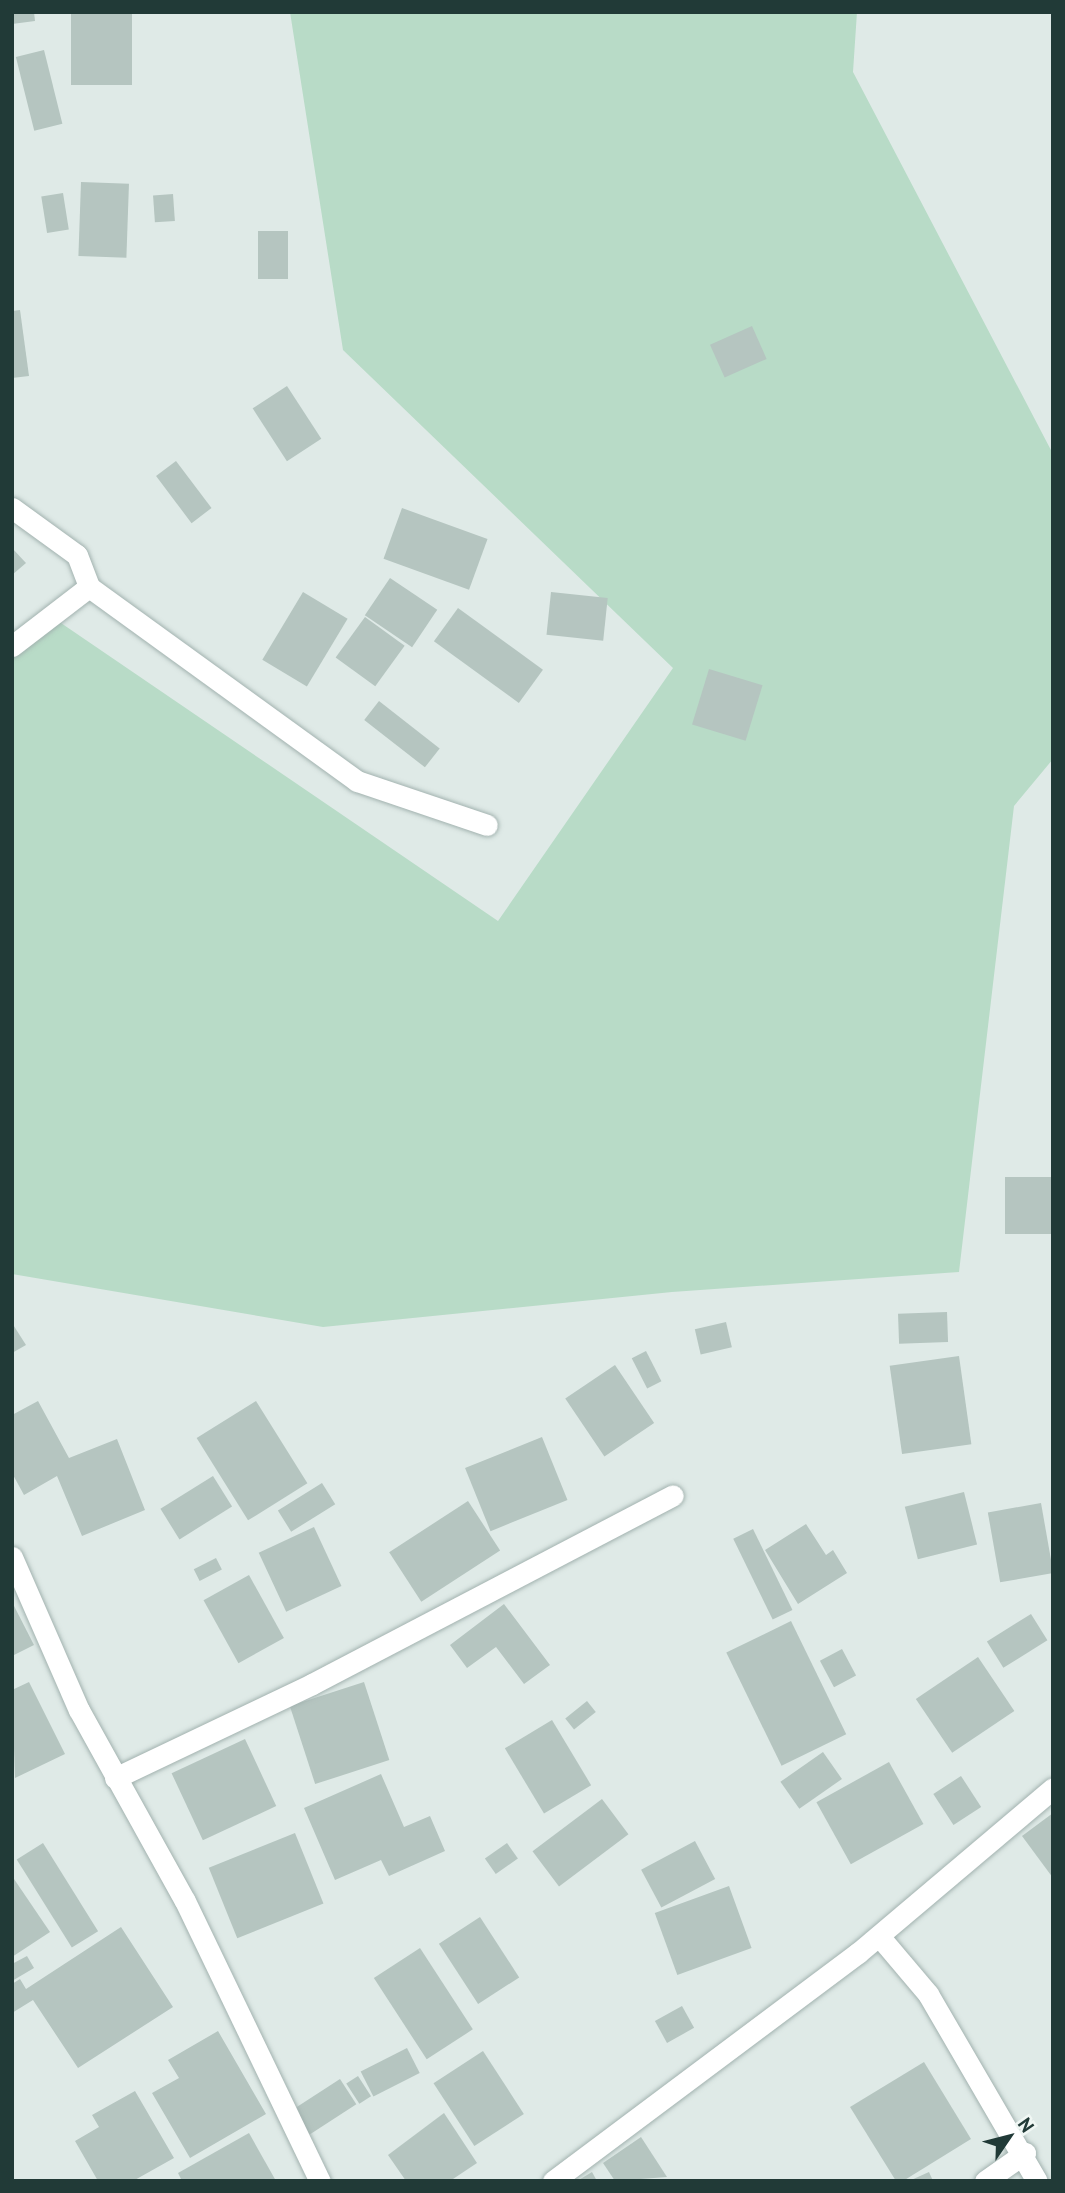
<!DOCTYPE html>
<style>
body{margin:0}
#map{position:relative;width:1065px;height:2193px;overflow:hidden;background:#dfeae7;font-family:"PT Sans",sans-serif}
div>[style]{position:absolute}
.green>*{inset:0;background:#b8dbc7}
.building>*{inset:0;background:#b5c5c0;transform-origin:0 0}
.roads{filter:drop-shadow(0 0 2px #a2b2af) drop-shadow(0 0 2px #a2b2af)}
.minor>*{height:21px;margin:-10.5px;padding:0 10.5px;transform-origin:10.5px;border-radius:10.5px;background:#fff}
span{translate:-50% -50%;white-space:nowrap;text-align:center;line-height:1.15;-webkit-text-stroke:5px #f0f7f4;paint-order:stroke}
.frame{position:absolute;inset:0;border:14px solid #213a37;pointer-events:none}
.north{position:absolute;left:974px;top:2102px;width:70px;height:70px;-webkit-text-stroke:5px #f0f7f4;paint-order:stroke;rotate:55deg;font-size:19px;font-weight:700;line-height:28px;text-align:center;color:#213a37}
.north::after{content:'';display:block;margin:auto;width:24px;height:32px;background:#213a37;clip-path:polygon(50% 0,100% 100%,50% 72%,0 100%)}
</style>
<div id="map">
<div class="green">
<div style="clip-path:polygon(290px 12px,857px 12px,853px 72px,1053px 454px,1053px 759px,1014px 806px,959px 1272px,672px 1292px,323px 1327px,12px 1274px,12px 653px,58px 621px,498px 921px,673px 668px,343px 350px)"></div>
</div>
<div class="building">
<div style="clip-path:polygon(12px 12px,34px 12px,35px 21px,12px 24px)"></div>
<div style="left:71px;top:12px;width:61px;height:73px"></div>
<div style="left:44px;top:50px;width:76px;height:29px;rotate:76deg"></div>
<div style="left:81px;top:182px;width:48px;height:74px;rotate:2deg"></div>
<div style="left:63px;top:193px;width:37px;height:22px;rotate:81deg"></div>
<div style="left:173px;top:194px;width:27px;height:20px;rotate:86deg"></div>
<div style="left:288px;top:231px;width:48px;height:30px;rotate:90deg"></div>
<div style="clip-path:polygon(20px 310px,29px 376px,12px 378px,12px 311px)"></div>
<div style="left:752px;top:326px;width:36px;height:46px;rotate:66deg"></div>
<div style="left:287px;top:386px;width:63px;height:41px;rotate:57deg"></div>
<div style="left:176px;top:461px;width:59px;height:25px;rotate:53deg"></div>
<div style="left:402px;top:508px;width:91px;height:54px;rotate:20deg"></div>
<div style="clip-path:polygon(12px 548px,26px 563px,12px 575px)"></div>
<div style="left:390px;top:578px;width:57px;height:45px;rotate:34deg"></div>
<div style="left:303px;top:592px;width:52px;height:79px;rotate:31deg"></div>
<div style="left:551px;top:592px;width:57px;height:43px;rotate:6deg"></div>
<div style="left:458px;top:608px;width:105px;height:41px;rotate:36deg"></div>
<div style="left:365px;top:617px;width:49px;height:50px;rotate:36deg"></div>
<div style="left:709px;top:669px;width:56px;height:58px;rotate:17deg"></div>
<div style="left:379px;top:701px;width:77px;height:24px;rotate:38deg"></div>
<div style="left:1053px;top:1177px;width:57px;height:48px;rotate:90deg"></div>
<div style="left:947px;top:1312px;width:30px;height:49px;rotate:88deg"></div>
<div style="left:726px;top:1322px;width:26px;height:32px;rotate:77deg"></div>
<div style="clip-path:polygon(12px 1323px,26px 1345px,12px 1353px)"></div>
<div style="left:646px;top:1351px;width:34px;height:16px;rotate:63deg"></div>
<div style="left:959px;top:1356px;width:89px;height:70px;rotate:82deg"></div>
<div style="left:615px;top:1365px;width:70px;height:60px;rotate:56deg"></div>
<div style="clip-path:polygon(38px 1401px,69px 1458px,117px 1439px,145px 1510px,82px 1536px,57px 1476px,24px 1495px,12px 1473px,12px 1415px)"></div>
<div style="left:256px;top:1401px;width:97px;height:70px;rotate:58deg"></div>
<div style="left:542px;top:1437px;width:68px;height:83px;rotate:68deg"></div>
<div style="left:213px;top:1476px;width:36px;height:62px;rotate:58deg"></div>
<div style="left:322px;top:1483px;width:25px;height:52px;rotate:58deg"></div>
<div style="left:964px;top:1492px;width:54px;height:61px;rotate:76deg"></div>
<div style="left:468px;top:1501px;width:59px;height:94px;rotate:57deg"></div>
<div style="left:1041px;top:1503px;width:71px;height:54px;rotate:80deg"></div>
<div style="clip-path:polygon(806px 1524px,826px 1555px,833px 1550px,847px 1573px,798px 1604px,765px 1550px)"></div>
<div style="left:314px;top:1527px;width:65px;height:61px;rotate:65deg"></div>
<div style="left:753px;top:1529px;width:90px;height:22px;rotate:64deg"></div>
<div style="left:216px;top:1558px;width:13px;height:25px;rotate:63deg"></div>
<div style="left:249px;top:1575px;width:72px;height:52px;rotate:61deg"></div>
<div style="clip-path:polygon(12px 1602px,34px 1645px,12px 1656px)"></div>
<div style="clip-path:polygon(504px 1604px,550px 1665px,524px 1684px,496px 1647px,467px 1668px,450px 1645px)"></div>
<div style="left:1031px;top:1614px;width:31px;height:52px;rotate:58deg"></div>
<div style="left:791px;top:1621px;width:126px;height:72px;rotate:64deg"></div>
<div style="left:842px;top:1649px;width:30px;height:25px;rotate:62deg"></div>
<div style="left:978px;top:1657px;width:65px;height:75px;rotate:56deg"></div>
<div style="clip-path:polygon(29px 1682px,65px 1754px,15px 1778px,12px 1690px)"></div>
<div style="left:364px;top:1682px;width:82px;height:78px;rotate:72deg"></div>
<div style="left:587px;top:1701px;width:14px;height:28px;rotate:51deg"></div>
<div style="left:552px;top:1720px;width:76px;height:55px;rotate:59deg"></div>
<div style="left:245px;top:1739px;width:74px;height:81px;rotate:65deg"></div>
<div style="left:823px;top:1752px;width:33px;height:52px;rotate:55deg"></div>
<div style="left:889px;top:1762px;width:71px;height:83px;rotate:61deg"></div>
<div style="clip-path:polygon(381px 1774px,404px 1827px,430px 1816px,445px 1851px,389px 1876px,381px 1860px,335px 1880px,304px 1808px)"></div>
<div style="left:961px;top:1776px;width:37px;height:33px;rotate:57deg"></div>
<div style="left:602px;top:1799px;width:44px;height:87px;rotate:53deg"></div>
<div style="clip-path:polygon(1053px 1813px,1053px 1878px,1022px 1836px)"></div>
<div style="left:295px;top:1833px;width:76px;height:93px;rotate:68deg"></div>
<div style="left:695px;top:1841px;width:43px;height:61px;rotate:62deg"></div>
<div style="left:43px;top:1843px;width:104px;height:31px;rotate:58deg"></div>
<div style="left:507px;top:1843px;width:19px;height:27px;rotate:55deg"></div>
<div style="clip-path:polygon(12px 1876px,50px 1932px,12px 1957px)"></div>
<div style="left:729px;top:1886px;width:66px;height:79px;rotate:70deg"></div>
<div style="left:480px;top:1917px;width:72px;height:49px;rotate:57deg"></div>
<div style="clip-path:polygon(121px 1927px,173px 2007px,78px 2068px,33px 2000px,12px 2013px,12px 1984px,20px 1979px,26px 1989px)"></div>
<div style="left:420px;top:1948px;width:97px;height:55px;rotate:57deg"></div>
<div style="clip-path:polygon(27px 1956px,34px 1968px,12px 1981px,12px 1964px)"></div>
<div style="left:682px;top:2006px;width:25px;height:31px;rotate:61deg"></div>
<div style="clip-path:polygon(218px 2031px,266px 2114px,190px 2158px,152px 2093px,179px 2078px,168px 2060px)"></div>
<div style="left:407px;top:2048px;width:28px;height:52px;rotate:63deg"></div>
<div style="left:483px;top:2051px;width:75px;height:59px;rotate:57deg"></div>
<div style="clip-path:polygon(924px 2062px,971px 2139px,903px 2181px,896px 2181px,850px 2107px)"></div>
<div style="left:358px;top:2076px;width:24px;height:14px;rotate:57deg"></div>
<div style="left:340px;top:2079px;width:30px;height:57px;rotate:57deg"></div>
<div style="clip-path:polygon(135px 2091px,174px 2158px,133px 2181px,98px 2181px,75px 2141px,99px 2127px,92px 2115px)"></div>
<div style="clip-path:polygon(444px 2113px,477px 2163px,450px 2181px,406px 2181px,388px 2155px)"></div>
<div style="clip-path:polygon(249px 2133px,276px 2181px,182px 2181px,178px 2173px)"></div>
<div style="clip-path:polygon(641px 2137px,667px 2177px,615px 2181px,603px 2163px)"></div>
<div style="clip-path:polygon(592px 2172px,597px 2181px,577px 2181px)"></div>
<div style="clip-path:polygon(929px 2172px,933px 2181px,909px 2181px)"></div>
</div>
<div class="roads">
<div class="minor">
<div style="left:12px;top:508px;width:80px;rotate:35.9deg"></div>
<div style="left:77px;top:555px;width:34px;rotate:69deg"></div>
<div style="left:12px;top:646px;width:97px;rotate:-37.5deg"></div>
<div style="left:89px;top:587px;width:331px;rotate:35.9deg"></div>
<div style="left:357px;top:781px;width:137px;rotate:18.7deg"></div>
<div style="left:12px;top:1557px;width:167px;rotate:66.4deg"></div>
<div style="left:79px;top:1710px;width:218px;rotate:61deg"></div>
<div style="left:185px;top:1901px;width:311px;rotate:64.3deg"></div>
<div style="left:115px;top:1778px;width:218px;rotate:-25.5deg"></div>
<div style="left:312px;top:1684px;width:407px;rotate:-27.6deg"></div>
<div style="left:879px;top:1936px;width:76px;rotate:49.8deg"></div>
<div style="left:928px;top:1994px;width:216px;rotate:59.8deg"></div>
<div style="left:553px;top:2181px;width:381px;rotate:-36.8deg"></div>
<div style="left:858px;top:1953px;width:255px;rotate:-40.2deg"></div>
<div style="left:985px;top:2181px;width:49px;rotate:-35deg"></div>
</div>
</div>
<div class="frame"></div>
<div class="north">N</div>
</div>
